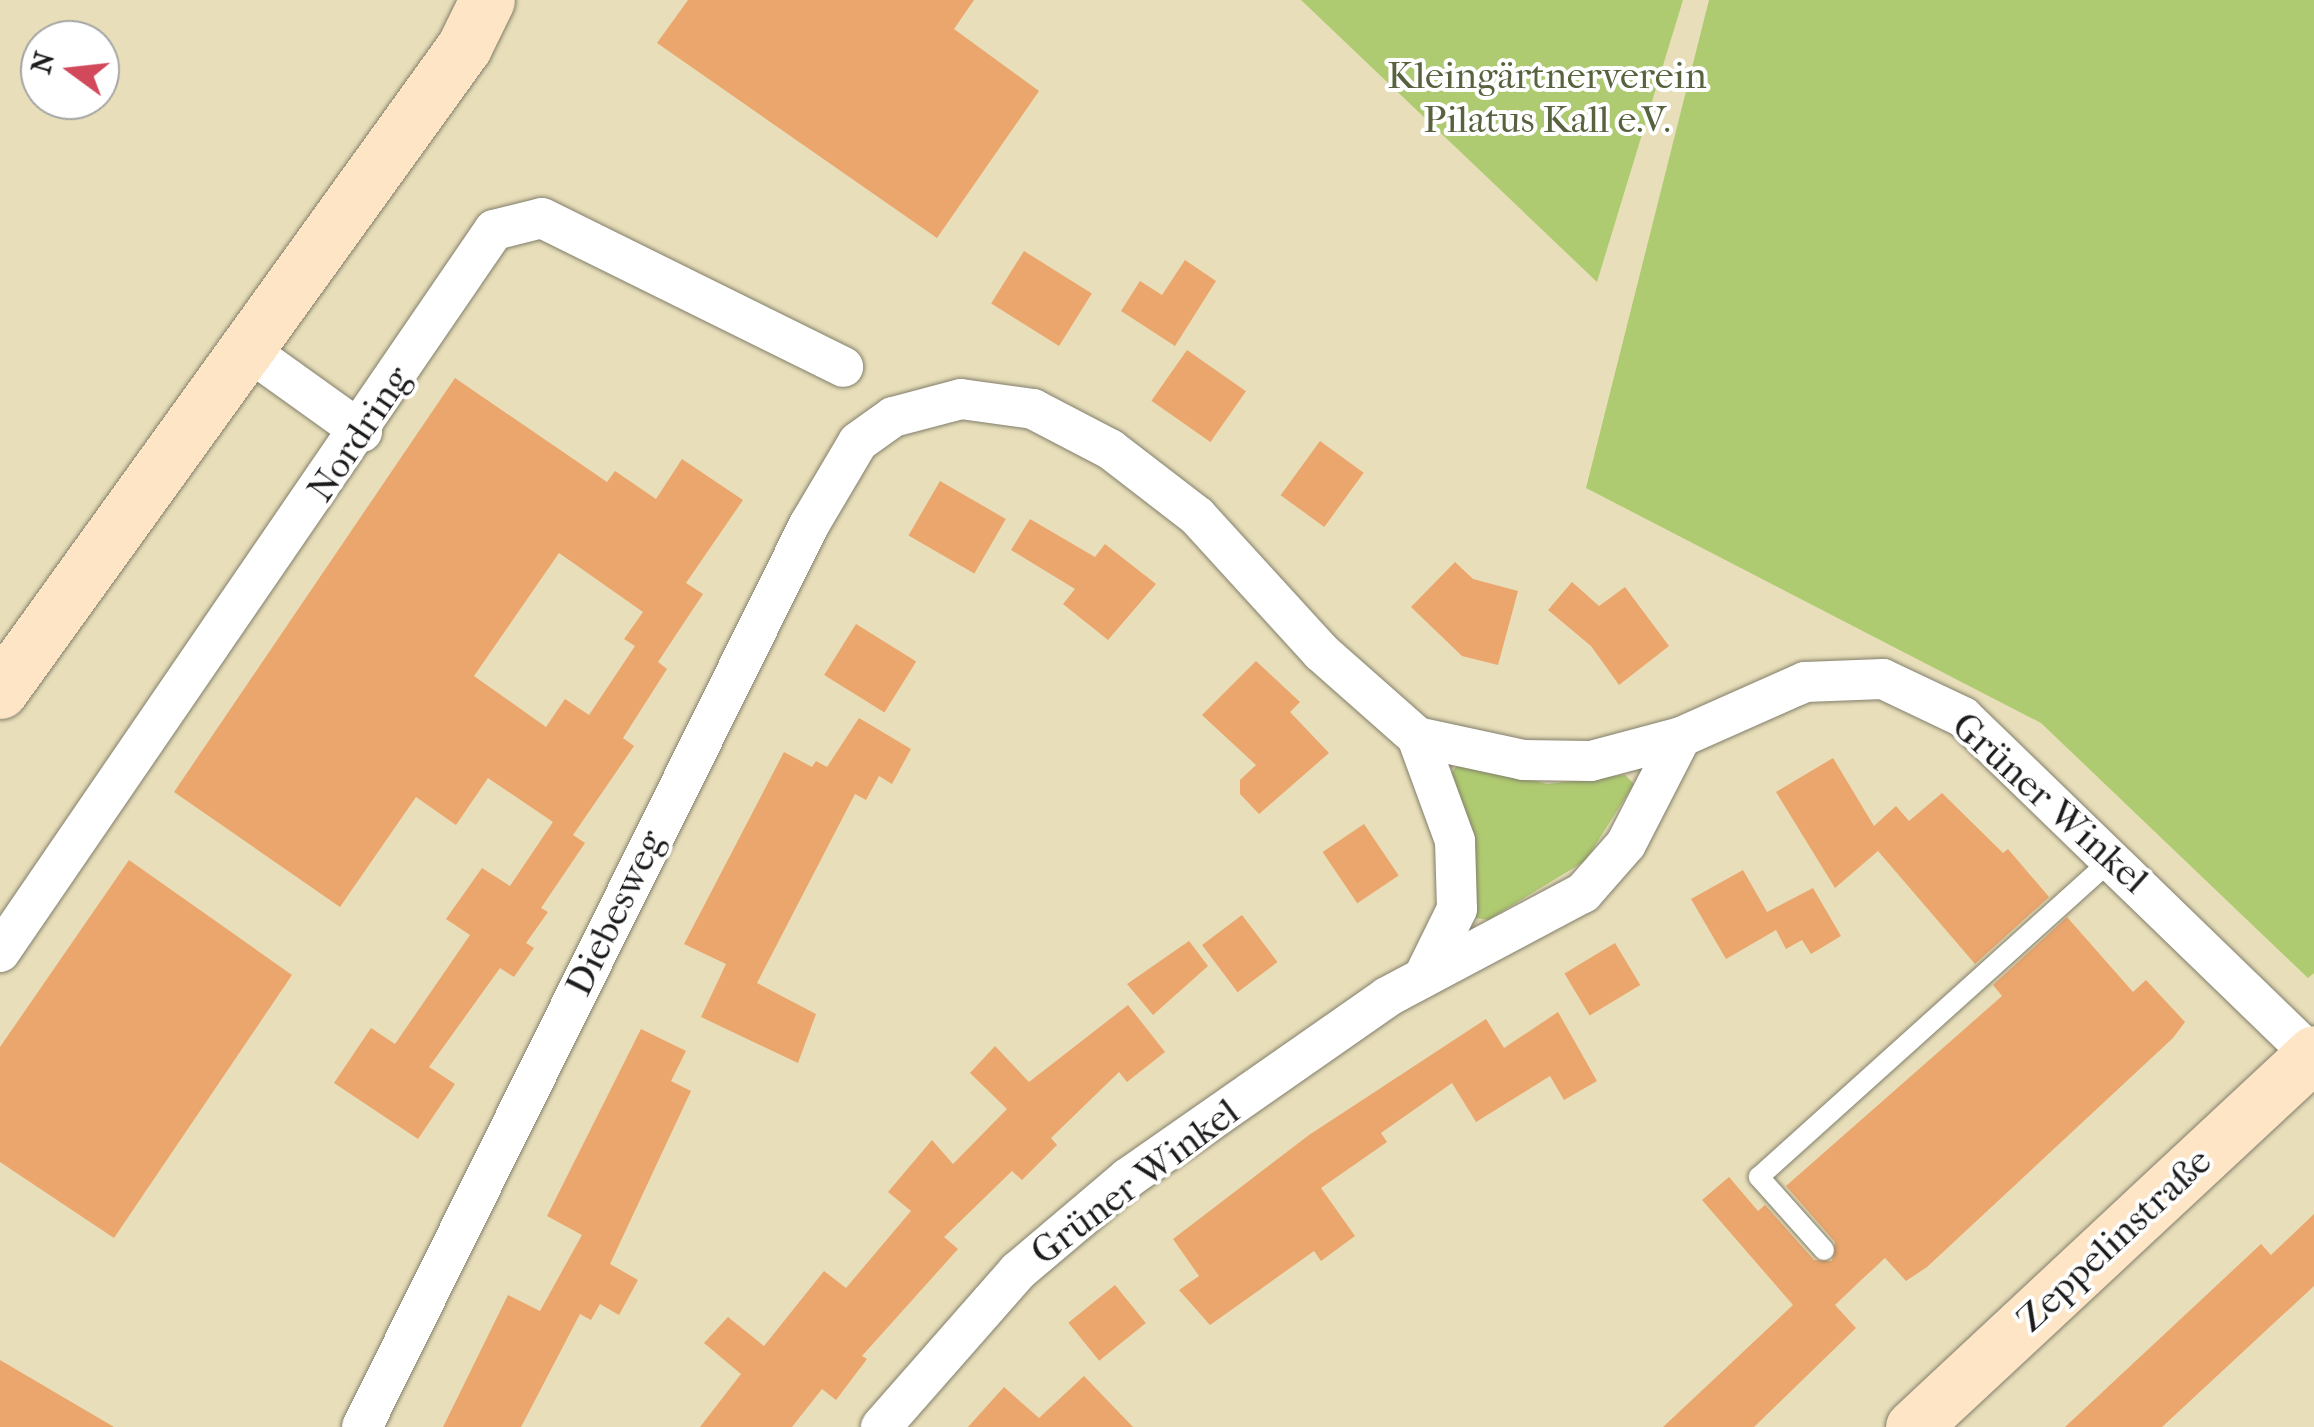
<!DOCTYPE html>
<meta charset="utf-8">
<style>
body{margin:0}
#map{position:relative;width:2314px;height:1427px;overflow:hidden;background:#e8dfba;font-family:"IM FELL French Canon",serif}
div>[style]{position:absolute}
.green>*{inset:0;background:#afcb71}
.building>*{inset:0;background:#eaa66d;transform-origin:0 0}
.roads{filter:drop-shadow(0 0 2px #827e6b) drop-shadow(0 0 2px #827e6b)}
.lane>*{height:20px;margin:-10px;padding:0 10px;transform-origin:10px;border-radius:10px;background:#fff}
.street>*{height:40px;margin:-20px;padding:0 20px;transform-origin:20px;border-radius:20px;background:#fff}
.secondary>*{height:55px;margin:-27.5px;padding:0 27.5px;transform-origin:27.5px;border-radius:27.5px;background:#fde5c5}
span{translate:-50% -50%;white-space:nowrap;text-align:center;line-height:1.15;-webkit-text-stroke:8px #fff;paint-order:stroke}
.park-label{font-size:38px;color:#57623e}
.street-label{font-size:38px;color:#1c1c1c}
.north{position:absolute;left:20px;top:20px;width:100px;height:100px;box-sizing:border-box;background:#fff;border:2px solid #a4a4a4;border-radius:50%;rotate:285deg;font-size:28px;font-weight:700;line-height:40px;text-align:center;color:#1c1c1c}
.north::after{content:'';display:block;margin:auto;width:35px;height:45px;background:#d1495b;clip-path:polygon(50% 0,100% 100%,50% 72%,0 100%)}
</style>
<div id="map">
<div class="green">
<div style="clip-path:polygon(1301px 0,1683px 0,1597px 282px)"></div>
<div style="clip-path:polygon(1709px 0,2314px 0,2314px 973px,2308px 978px,2041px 723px,1586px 488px)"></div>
<div style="clip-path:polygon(1461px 761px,1547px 784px,1625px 775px,1634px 784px,1585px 861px,1488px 920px,1476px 918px,1473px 853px,1451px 773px)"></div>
</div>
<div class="building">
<div style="clip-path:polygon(688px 0,974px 0,954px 29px,1039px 91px,937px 238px,657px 43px)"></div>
<div style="left:1024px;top:251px;width:80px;height:62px;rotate:32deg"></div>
<div style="clip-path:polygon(1185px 260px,1216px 281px,1175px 346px,1121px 311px,1140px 281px,1162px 295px)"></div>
<div style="left:1187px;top:350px;width:72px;height:62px;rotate:35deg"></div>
<div style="clip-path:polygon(evenodd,455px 378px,607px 482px,615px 471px,656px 499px,682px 459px,743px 500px,686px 583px,703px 594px,658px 662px,653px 658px,667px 669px,623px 738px,634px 746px,573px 835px,585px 843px,541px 908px,548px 912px,526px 943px,534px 948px,514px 977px,500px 968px,429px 1067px,455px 1084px,418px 1139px,334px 1083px,371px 1028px,395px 1044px,437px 983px,470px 935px,446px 919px,482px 868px,510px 886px,553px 822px,488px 778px,456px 825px,416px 797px,340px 907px,174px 792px,455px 378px,559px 553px,643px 612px,624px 639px,635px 646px,589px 715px,565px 699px,546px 727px,474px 676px,559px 553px)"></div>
<div style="left:1320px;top:441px;width:54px;height:67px;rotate:36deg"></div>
<div style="left:940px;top:481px;width:76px;height:63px;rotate:30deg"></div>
<div style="clip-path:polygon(1030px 519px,1095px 557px,1105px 544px,1156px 584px,1108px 640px,1063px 604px,1075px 589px,1011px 550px)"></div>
<div style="clip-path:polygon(1455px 562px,1473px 579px,1518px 591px,1498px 665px,1462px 656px,1411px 607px)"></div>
<div style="clip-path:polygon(1572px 582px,1599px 606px,1625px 587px,1669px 646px,1619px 685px,1591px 646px,1548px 610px)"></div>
<div style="left:856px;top:624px;width:71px;height:60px;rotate:32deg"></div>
<div style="clip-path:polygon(1256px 661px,1300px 702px,1290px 712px,1329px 753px,1259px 814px,1240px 794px,1240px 780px,1256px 765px,1202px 715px)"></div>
<div style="clip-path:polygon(859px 718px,911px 749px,892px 784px,879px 776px,866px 800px,855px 794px,757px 983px,816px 1014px,798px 1063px,701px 1017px,726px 964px,684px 944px,784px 752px,812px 767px,816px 761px,827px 767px)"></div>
<div style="clip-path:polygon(1833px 758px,1874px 826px,1896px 806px,1909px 821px,1942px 793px,2003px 853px,2008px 849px,2049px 897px,1975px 964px,1878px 851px,1835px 888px,1776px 792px)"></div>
<div style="left:1364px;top:824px;width:62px;height:50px;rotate:56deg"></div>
<div style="clip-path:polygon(129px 860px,292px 975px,114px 1238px,0 1162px,0 1047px)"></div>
<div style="clip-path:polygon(1743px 870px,1767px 912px,1813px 888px,1841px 936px,1811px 954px,1802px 940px,1786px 949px,1776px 930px,1726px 959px,1691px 899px)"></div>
<div style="left:1242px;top:915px;width:59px;height:50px;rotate:53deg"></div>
<div style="clip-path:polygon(2067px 917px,2133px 992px,2146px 980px,2185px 1022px,2173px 1038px,1927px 1267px,1906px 1281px,1885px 1258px,1858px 1283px,1835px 1305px,1856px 1328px,1754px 1427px,1663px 1427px,1793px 1305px,1702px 1200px,1729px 1177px,1758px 1211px,1765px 1205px,1814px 1260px,1832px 1261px,1835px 1242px,1786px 1186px,2002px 996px,1993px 985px)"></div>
<div style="clip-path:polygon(1189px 941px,1208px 966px,1153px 1015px,1127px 984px)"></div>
<div style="left:1615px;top:943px;width:49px;height:59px;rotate:59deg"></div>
<div style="clip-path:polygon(1128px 1005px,1165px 1052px,1127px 1082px,1119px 1072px,1051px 1138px,1057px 1145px,1022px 1180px,1012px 1171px,944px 1237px,958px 1249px,862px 1356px,867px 1359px,836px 1400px,822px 1389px,792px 1427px,700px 1427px,741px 1374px,704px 1343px,728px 1317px,764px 1346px,824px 1271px,846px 1288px,911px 1211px,888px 1192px,932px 1140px,953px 1164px,1007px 1109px,970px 1073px,995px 1046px,1029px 1082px)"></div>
<div style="clip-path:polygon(1558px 1012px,1597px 1081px,1564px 1100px,1550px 1076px,1476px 1122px,1452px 1083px,1381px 1133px,1387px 1142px,1321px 1188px,1355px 1236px,1321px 1261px,1314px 1251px,1210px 1325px,1179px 1290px,1199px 1276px,1173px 1239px,1309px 1135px,1486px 1019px,1504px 1048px)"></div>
<div style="clip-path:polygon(641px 1029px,686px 1051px,671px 1081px,691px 1091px,610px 1264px,638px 1280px,619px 1315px,600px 1304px,591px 1320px,580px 1314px,521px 1427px,443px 1427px,508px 1295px,540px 1311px,582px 1235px,547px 1216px)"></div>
<div style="clip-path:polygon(2314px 1214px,2314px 1286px,2162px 1427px,2065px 1427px,2261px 1244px,2271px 1255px)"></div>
<div style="left:1115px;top:1285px;width:49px;height:60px;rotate:51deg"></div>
<div style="clip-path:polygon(0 1360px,114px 1427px,0 1427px)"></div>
<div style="clip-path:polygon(1084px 1376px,1133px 1427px,968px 1427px,1004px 1387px,1039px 1418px)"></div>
</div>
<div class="roads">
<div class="lane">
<div style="left:1824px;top:1250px;width:98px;rotate:-131.7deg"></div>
<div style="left:1759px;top:1177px;width:478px;rotate:-42deg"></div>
</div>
<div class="street">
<div style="left:249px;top:351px;width:139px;rotate:35.6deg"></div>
<div style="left:1417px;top:737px;width:111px;rotate:69.9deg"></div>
<div style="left:1455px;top:841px;width:68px;rotate:88.3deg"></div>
<div style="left:1457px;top:909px;width:75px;rotate:116.2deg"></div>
<div style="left:0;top:952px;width:875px;rotate:-55.62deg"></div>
<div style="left:494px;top:230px;width:49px;rotate:-14deg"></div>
<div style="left:542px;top:218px;width:336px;rotate:26.3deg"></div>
<div style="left:362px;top:1427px;width:1007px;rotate:-63.64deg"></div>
<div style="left:809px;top:525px;width:96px;rotate:-59.4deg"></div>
<div style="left:858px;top:442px;width:43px;rotate:-35.5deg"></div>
<div style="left:893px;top:417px;width:70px;rotate:-14.8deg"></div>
<div style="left:961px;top:399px;width:73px;rotate:7.9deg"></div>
<div style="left:1033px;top:409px;width:87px;rotate:27.5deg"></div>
<div style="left:1110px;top:449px;width:110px;rotate:37.6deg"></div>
<div style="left:1197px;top:516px;width:184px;rotate:47.6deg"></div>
<div style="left:1321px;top:652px;width:128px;rotate:41.5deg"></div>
<div style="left:1417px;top:737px;width:108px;rotate:12.2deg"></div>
<div style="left:1523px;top:760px;width:68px;rotate:0.8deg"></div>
<div style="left:1591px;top:761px;width:93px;rotate:-14.9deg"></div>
<div style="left:1681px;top:737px;width:136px;rotate:-23.9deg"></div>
<div style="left:1805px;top:682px;width:78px;rotate:-2.2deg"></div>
<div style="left:1883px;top:679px;width:89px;rotate:25.4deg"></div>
<div style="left:1963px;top:717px;width:486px;rotate:44.1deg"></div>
<div style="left:881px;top:1427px;width:208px;rotate:-48.7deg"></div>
<div style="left:1018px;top:1271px;width:144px;rotate:-40.2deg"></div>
<div style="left:1128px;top:1178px;width:316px;rotate:-34.9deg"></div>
<div style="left:1387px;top:997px;width:222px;rotate:-28deg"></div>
<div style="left:1583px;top:893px;width:65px;rotate:-48.7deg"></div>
<div style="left:1626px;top:844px;width:120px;rotate:-62.8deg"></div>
</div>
<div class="secondary">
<div style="left:0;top:691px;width:794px;rotate:-54.23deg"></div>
<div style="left:464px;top:47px;width:52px;rotate:-63.9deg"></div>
<div style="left:1913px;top:1427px;width:548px;rotate:-43deg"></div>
</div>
</div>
<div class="park-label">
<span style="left:1547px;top:98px">Kleingärtnerverein<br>Pilatus Kall e.V.</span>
</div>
<div class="street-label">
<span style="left:359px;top:434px;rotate:-56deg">Nordring</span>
<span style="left:2050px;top:803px;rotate:42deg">Grüner Winkel</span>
<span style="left:615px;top:913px;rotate:-64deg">Diebesweg</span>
<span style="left:1135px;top:1182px;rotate:-37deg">Grüner Winkel</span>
<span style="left:2114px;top:1240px;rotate:-43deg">Zeppelinstraße</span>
</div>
<div class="north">N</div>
</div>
